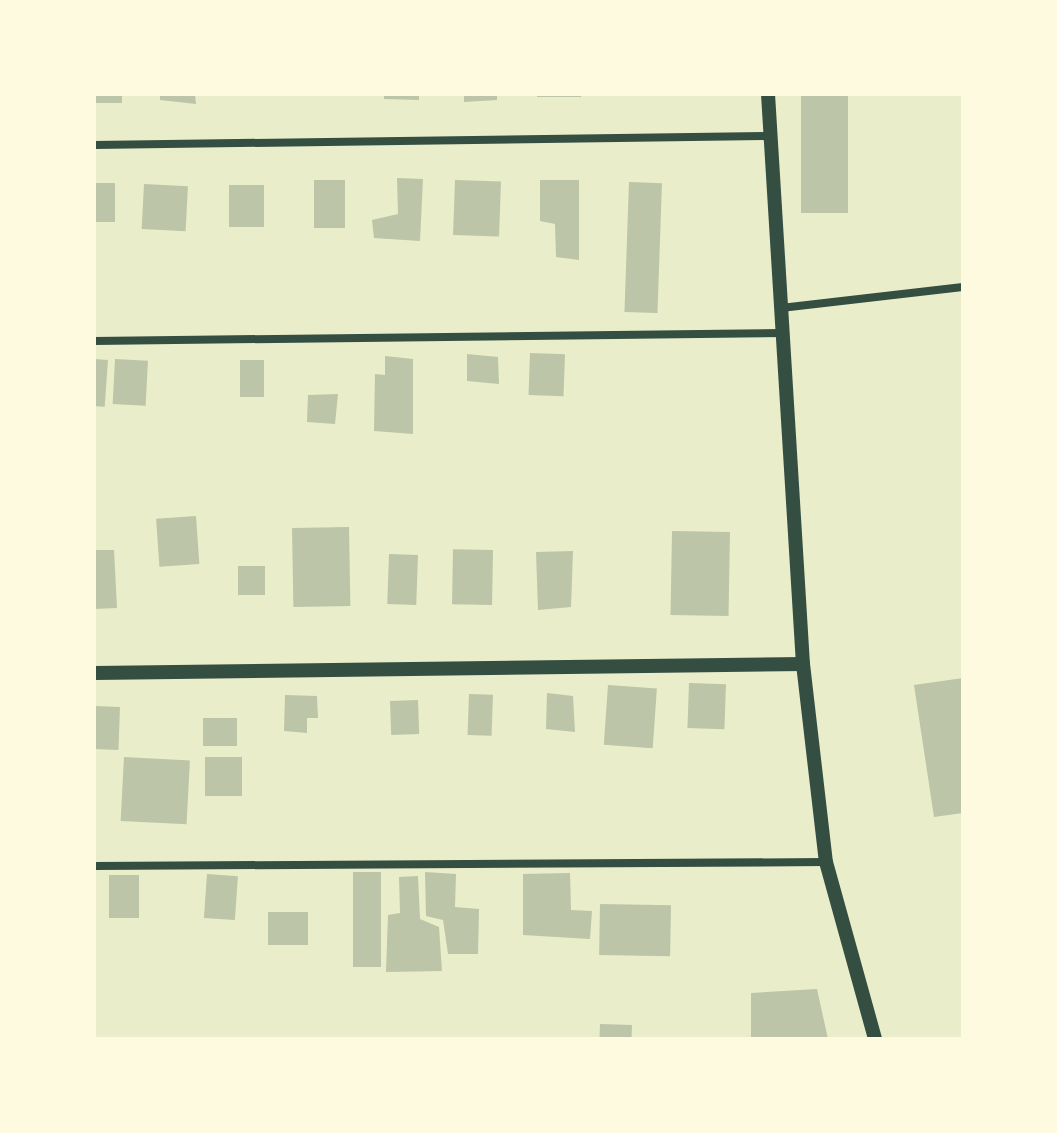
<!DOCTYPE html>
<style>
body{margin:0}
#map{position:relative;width:1057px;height:1133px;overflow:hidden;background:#e9edc9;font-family:"Fira Sans Condensed",sans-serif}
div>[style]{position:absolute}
.building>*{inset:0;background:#bcc5a7;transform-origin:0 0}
.minor>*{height:8px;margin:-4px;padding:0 4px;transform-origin:4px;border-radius:4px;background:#344e41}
.tertiary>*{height:14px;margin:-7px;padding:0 7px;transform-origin:7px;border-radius:7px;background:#344e41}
span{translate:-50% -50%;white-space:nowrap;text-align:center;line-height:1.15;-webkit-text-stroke:8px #fefae0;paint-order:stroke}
.frame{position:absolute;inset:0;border:96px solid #fefae0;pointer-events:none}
</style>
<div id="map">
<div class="building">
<div style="left:94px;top:94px;width:28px;height:9px"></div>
<div style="clip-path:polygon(160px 94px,195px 94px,196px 104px,160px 100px)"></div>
<div style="clip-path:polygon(384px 94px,419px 94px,419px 100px,384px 99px)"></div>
<div style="clip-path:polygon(464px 94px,497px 94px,497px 100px,464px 102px)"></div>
<div style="left:537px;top:94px;width:44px;height:3px"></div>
<div style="left:801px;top:94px;width:47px;height:119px"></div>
<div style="clip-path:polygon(397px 178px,423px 179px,420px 241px,374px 238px,372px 220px,398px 214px)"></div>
<div style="left:314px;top:180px;width:31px;height:48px"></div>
<div style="left:455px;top:180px;width:46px;height:55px;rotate:2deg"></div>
<div style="clip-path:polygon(540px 180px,579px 180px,579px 260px,556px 257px,555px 224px,540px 221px)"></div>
<div style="left:629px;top:182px;width:33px;height:130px;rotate:2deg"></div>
<div style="left:115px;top:183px;width:39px;height:21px;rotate:90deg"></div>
<div style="left:144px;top:184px;width:44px;height:45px;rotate:3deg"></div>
<div style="left:264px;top:185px;width:42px;height:35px;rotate:90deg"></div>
<div style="left:530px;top:353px;width:35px;height:42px;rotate:2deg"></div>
<div style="clip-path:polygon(467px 354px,498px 357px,499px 384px,467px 381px)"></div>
<div style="clip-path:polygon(385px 356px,413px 359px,413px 434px,374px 431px,375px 374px,385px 375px)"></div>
<div style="left:94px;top:359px;width:14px;height:47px;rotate:4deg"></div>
<div style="left:115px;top:359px;width:33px;height:45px;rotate:3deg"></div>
<div style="left:240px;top:360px;width:24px;height:37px"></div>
<div style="clip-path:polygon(338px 394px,335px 424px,307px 422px,308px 395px)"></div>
<div style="left:196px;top:516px;width:48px;height:40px;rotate:86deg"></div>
<div style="left:349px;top:527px;width:79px;height:57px;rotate:89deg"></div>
<div style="left:672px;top:531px;width:58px;height:84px;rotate:1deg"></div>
<div style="clip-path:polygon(94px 550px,114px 550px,117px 608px,94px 609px)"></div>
<div style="left:493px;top:550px;width:55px;height:40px;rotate:91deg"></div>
<div style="clip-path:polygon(573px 551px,571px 607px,538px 610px,536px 552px)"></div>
<div style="left:389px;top:554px;width:29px;height:50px;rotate:2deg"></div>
<div style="left:265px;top:566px;width:29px;height:27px;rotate:90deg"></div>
<div style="clip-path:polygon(963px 678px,963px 813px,934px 817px,914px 685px)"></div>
<div style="left:689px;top:683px;width:37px;height:45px;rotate:2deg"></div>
<div style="left:608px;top:685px;width:49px;height:60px;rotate:4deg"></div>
<div style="clip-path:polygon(547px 693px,573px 696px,575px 732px,546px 729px)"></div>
<div style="left:469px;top:694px;width:24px;height:41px;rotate:2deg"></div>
<div style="clip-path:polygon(285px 695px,317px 696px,318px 718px,307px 718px,307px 733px,284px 731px)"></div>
<div style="left:418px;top:700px;width:34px;height:28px;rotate:88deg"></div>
<div style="left:94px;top:706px;width:26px;height:43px;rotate:2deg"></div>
<div style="left:203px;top:718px;width:34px;height:28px"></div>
<div style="left:124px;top:757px;width:66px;height:64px;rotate:3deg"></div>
<div style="left:205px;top:757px;width:37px;height:39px"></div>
<div style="left:353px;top:872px;width:28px;height:95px"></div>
<div style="clip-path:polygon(425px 872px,456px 874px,455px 907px,479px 909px,478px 954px,448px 954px,443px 920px,426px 916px)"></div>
<div style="clip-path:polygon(570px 873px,571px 910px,592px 911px,590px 939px,523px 935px,523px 874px)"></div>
<div style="left:207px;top:874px;width:31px;height:44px;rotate:4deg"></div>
<div style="left:109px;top:875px;width:30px;height:43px"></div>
<div style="clip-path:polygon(418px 876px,420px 919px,439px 927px,442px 971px,386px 972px,388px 915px,400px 913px,399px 877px)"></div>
<div style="left:600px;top:904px;width:71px;height:51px;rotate:1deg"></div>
<div style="left:268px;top:912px;width:40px;height:33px"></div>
<div style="clip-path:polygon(817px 989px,828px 1039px,751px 1039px,751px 993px)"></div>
<div style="left:600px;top:1024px;width:32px;height:15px;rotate:2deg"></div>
</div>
<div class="minor">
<div style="left:94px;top:145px;width:676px;rotate:-0.76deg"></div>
<div style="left:781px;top:308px;width:183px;rotate:-6.6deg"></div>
<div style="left:94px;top:341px;width:689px;rotate:-0.67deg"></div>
<div style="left:94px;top:866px;width:732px;rotate:-0.31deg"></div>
</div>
<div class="tertiary">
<div style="left:768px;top:94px;width:571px;rotate:86.49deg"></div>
<div style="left:803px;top:664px;width:199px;rotate:83.4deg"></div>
<div style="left:826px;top:862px;width:184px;rotate:74.5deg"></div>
<div style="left:94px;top:673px;width:709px;rotate:-0.73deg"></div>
</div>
<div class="frame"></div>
</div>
